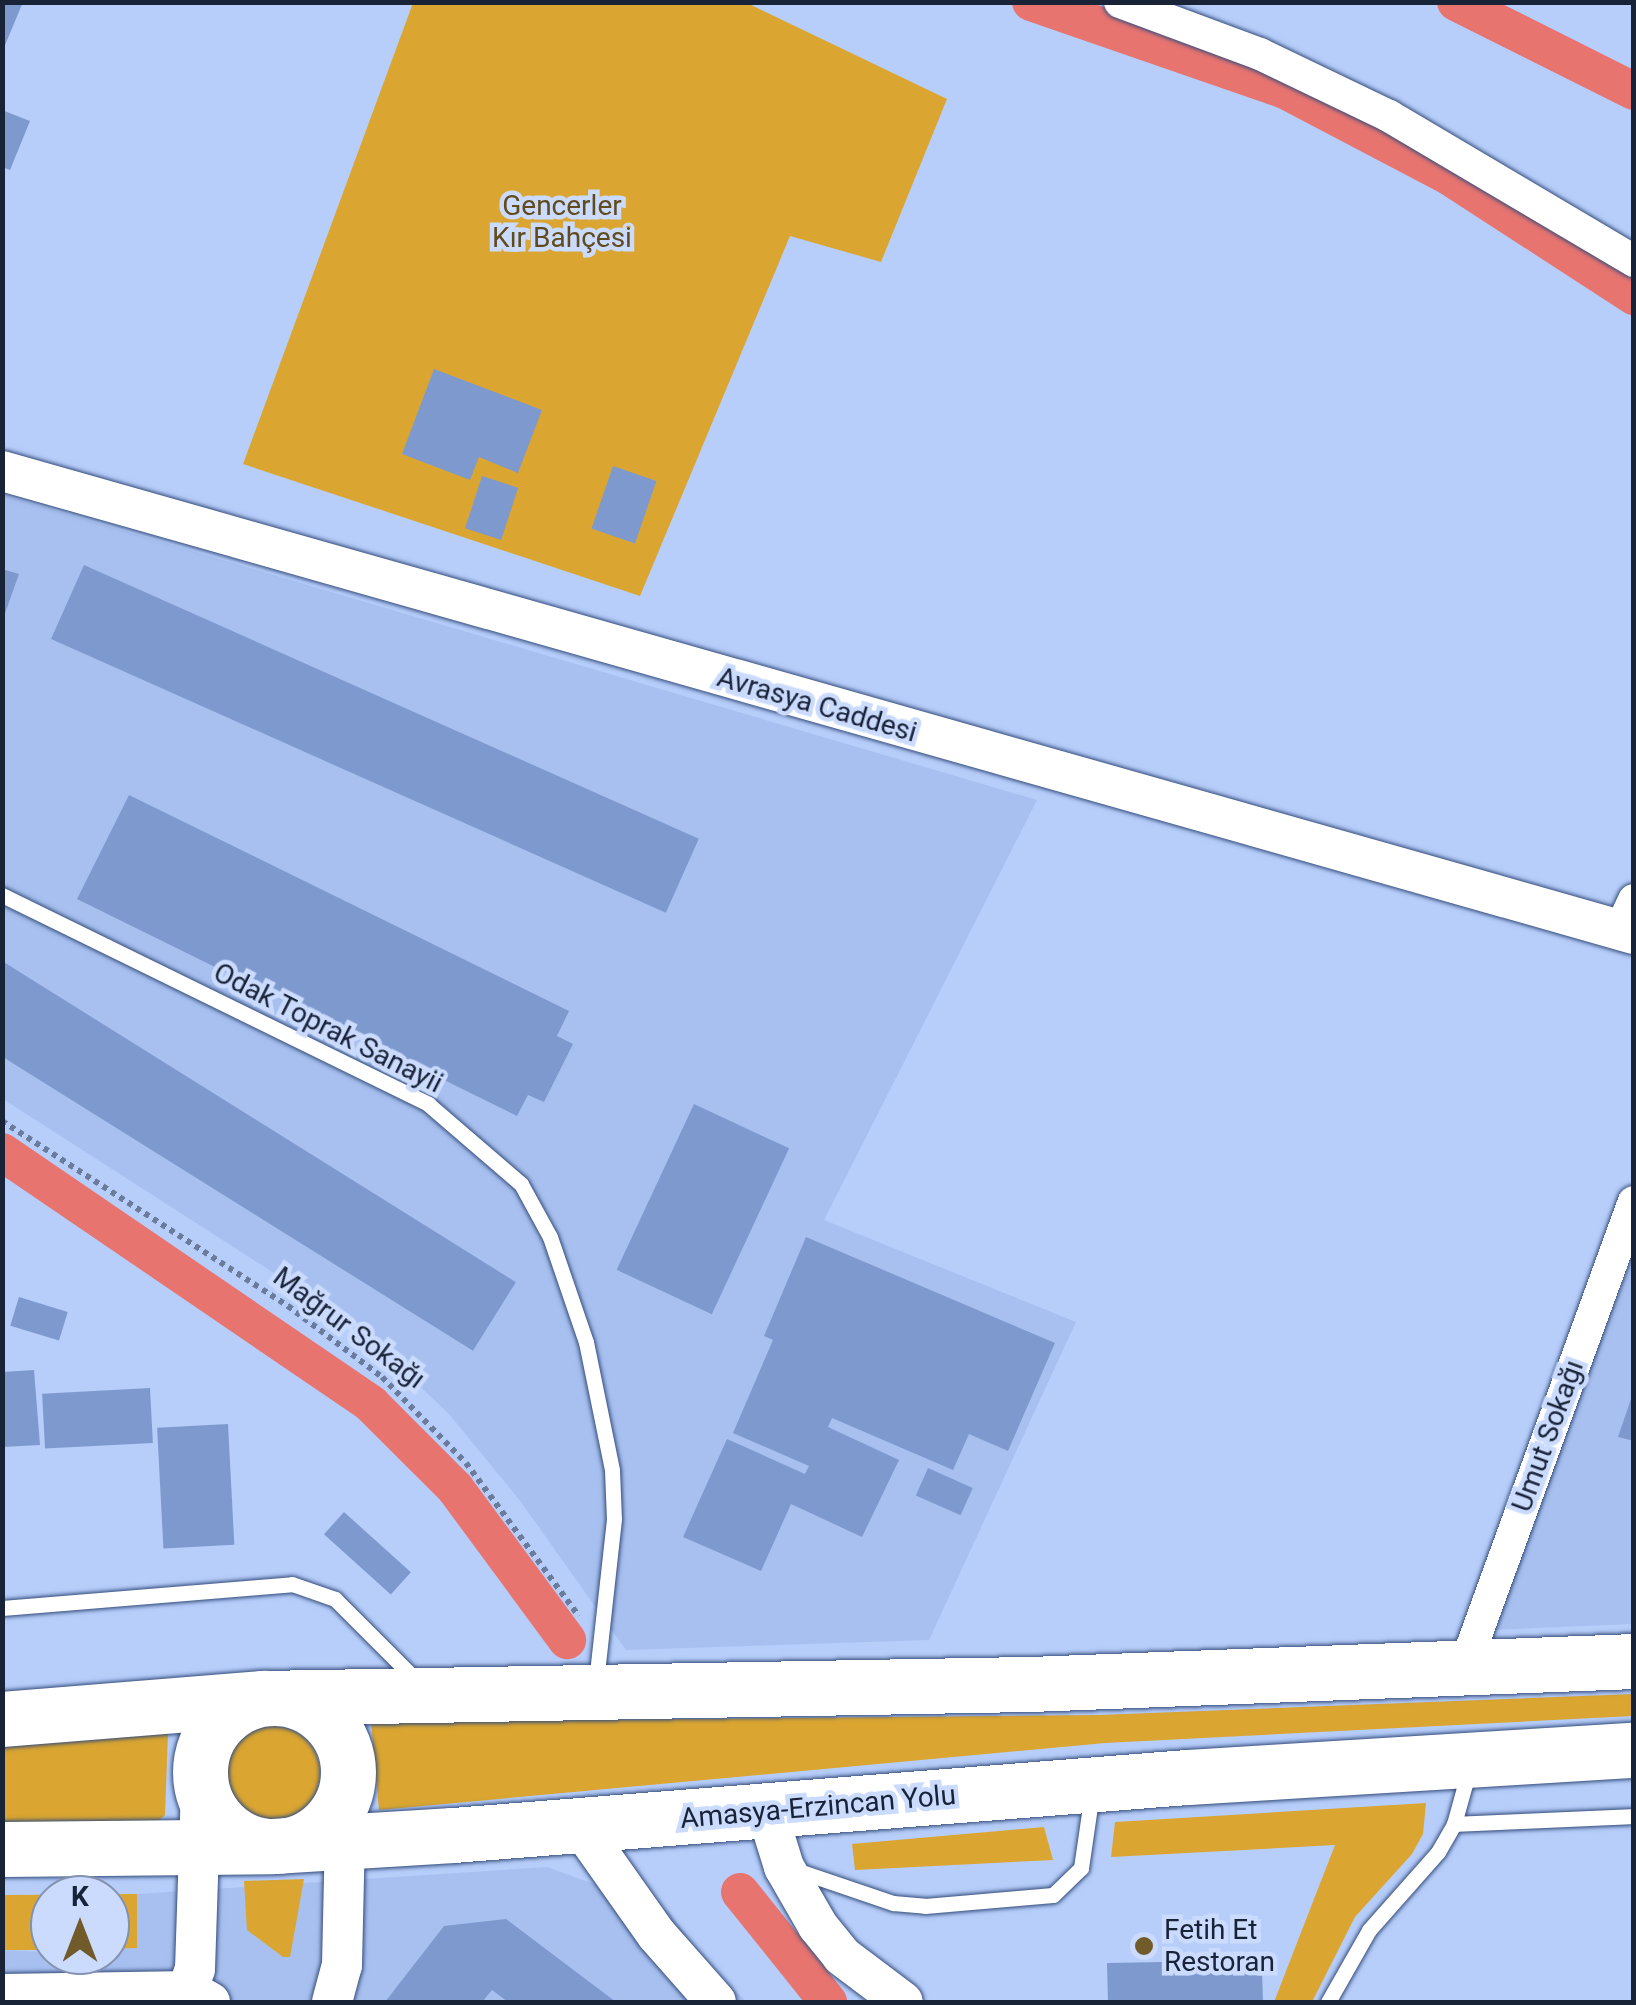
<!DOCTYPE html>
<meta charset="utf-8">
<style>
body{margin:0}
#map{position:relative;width:1636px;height:2005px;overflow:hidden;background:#b7cefb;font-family:Roboto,sans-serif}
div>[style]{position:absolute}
.built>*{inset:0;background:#a7c0f0}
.green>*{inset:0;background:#daa631}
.round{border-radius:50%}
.canal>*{height:38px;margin:-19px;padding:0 19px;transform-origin:19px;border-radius:19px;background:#e87470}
.building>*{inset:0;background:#7e99ce;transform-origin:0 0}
.path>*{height:6px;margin-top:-3px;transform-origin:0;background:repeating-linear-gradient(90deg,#6a7b9c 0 5px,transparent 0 10px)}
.roads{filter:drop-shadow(0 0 2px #344c7b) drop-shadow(0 0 2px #344c7b)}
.service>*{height:15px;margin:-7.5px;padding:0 7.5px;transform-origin:7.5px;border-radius:7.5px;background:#fff}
.minor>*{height:32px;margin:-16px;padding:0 16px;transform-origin:16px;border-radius:16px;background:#fff}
.tertiary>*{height:40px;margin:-20px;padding:0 20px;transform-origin:20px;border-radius:20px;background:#fff}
.trunk>*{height:55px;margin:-27.5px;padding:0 27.5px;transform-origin:27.5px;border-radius:27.5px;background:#fff}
.trunk>.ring{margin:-27.5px;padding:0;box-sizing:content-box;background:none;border:55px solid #fff;border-radius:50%}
.dots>*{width:28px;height:28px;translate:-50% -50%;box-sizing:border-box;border:5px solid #cadbfd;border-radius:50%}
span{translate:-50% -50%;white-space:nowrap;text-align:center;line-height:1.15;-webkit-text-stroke:9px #cadbfd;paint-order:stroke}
.park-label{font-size:28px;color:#614b1c}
.street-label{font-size:28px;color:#192338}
.poi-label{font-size:28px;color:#192338}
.left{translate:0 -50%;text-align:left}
.frame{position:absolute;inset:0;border:5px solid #192338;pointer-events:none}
.north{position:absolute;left:30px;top:1875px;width:100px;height:100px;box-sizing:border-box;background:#cadbfd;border:2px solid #8391ae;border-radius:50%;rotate:0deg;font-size:28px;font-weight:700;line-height:40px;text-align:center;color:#192338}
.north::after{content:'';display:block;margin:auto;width:35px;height:45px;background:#725b2b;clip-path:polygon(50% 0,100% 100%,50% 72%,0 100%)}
</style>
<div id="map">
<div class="built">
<div style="clip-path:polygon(2px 495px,1037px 800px,824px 1220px,1076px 1322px,929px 1640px,626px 1650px,521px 1502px,449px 1414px,385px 1353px,302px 1291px,3px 1099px)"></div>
<div style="clip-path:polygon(1633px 1256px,1633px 1624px,1490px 1630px)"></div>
<div style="clip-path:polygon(547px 1867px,669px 1911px,704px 1963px,747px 2002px,3px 2002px,2px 1950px,110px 1955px,110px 1949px,137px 1948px,137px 1894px)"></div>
</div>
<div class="green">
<div style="clip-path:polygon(413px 3px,747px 3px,947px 99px,881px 262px,790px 236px,640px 596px,243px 464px)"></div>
<div style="clip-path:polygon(1634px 1694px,1633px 1716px,1105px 1743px,379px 1810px,371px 1722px,1099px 1715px)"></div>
<div class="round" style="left:226px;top:1726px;width:94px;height:94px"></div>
<div style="clip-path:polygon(168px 1733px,165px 1815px,156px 1823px,3px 1822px,2px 1747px)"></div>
<div style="clip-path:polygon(1426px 1803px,1423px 1834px,1412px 1854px,1355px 1917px,1312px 2002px,1274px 2002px,1335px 1845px,1111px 1857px,1115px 1822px)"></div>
<div style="clip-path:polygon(1044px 1827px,1053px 1860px,855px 1870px,852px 1844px)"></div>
<div style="clip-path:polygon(304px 1879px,290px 1957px,283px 1957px,247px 1930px,244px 1881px)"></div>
<div style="clip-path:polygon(137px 1894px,137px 1948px,110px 1949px,110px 1895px,50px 1895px,50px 1950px,3px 1950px,3px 1895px)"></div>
</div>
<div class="canal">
<div style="left:1031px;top:2px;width:269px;rotate:19.1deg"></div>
<div style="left:1285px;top:90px;width:185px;rotate:27.7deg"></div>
<div style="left:1449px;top:176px;width:221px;rotate:33deg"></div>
<div style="left:1456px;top:2px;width:199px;rotate:26.6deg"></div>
<div style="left:2px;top:1152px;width:447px;rotate:34.3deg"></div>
<div style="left:371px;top:1404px;width:119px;rotate:45deg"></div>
<div style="left:455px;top:1488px;width:189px;rotate:53.6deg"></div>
<div style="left:740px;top:1892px;width:141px;rotate:51.3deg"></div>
</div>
<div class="building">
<div style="clip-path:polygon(2px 2px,23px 2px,3px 50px,2px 50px)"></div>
<div style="clip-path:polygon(2px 110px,30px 121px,10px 170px,2px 167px)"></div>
<div style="clip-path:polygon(434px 369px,542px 410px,518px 473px,479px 457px,470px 480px,402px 454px)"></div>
<div style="left:613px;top:466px;width:46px;height:66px;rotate:19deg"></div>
<div style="left:482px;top:476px;width:38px;height:55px;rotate:18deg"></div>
<div style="left:84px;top:565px;width:673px;height:81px;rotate:24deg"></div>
<div style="clip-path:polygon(2px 569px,19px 574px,3px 619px,2px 619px)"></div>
<div style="clip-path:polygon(129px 795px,569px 1011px,557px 1036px,573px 1044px,544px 1102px,528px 1095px,517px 1116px,77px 899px)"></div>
<div style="left:2px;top:961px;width:606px;height:81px;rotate:32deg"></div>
<div style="left:694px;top:1104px;width:105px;height:183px;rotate:25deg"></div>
<div style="clip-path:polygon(806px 1237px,1055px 1343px,1008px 1451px,969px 1434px,953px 1470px,832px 1418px,828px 1427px,899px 1460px,862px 1537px,791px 1504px,761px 1571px,683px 1537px,727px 1439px,805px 1474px,809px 1466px,733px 1433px,773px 1340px,764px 1336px)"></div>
<div style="left:19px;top:1297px;width:51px;height:30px;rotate:17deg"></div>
<div style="clip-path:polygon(34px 1370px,40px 1445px,2px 1447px,2px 1372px)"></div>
<div style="left:150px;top:1388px;width:55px;height:108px;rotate:87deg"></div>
<div style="clip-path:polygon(1634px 1390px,1634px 1441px,1618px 1437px)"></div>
<div style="left:228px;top:1424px;width:121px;height:71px;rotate:87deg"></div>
<div style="left:928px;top:1468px;width:49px;height:30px;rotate:24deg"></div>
<div style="left:344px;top:1512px;width:90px;height:30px;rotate:42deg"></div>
<div style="clip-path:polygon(506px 1919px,616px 2002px,508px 2002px,492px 1990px,482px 2002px,385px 2002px,444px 1926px)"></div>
<div style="clip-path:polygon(1219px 1961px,1220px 1971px,1262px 1970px,1263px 2002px,1108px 2002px,1107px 1963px)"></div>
</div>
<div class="path">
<div style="left:2px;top:1121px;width:341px;rotate:32.9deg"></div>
<div style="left:288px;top:1306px;width:118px;rotate:37.1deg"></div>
<div style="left:382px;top:1377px;width:120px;rotate:45.7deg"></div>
<div style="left:466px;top:1463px;width:190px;rotate:53.6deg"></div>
</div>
<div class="roads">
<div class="service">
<div style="left:2px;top:895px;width:475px;rotate:26.1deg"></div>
<div style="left:428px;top:1104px;width:123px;rotate:40.7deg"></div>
<div style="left:521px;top:1184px;width:60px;rotate:61.3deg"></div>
<div style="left:550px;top:1237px;width:111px;rotate:71.1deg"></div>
<div style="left:586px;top:1342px;width:131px;rotate:78.5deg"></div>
<div style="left:612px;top:1470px;width:49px;rotate:87.7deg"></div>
<div style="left:614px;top:1519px;width:163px;rotate:96.3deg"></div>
<div style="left:2px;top:1608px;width:291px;rotate:-4.7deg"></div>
<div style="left:292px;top:1584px;width:46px;rotate:19.2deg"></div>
<div style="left:335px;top:1599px;width:119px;rotate:45deg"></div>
<div style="left:1454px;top:1824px;width:180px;rotate:-2.5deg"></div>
<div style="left:793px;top:1869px;width:106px;rotate:18.8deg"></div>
<div style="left:893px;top:1903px;width:32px;rotate:5deg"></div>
<div style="left:925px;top:1906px;width:128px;rotate:-4.9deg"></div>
<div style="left:1053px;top:1895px;width:39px;rotate:-44deg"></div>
<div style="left:1081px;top:1868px;width:76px;rotate:-81.7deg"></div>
<div style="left:1328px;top:2002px;width:83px;rotate:-60.3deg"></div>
<div style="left:1369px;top:1930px;width:104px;rotate:-48.5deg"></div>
<div style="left:1438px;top:1852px;width:32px;rotate:-60deg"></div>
<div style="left:1454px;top:1824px;width:56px;rotate:-74.5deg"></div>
</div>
<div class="minor">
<div style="left:1120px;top:2px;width:149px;rotate:20.4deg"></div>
<div style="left:1260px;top:54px;width:143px;rotate:25.7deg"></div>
<div style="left:1389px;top:116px;width:285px;rotate:30.6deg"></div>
<div style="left:1620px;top:930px;width:33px;rotate:-65deg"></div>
<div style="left:1463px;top:1671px;width:499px;rotate:-70deg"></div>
</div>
<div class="tertiary">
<div style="left:2px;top:471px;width:1696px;rotate:15.84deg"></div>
<div style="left:767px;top:1812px;width:58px;rotate:72.8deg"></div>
<div style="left:784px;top:1867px;width:68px;rotate:60deg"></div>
<div style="left:818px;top:1926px;width:38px;rotate:51deg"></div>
<div style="left:842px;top:1956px;width:76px;rotate:37deg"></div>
<div style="left:580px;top:1826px;width:133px;rotate:54.8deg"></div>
<div style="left:657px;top:1935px;width:89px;rotate:48.6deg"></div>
<div style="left:2px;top:1994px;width:188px;rotate:-0.9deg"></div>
<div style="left:190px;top:1991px;width:23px;rotate:29deg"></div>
<div style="left:184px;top:2002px;width:35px;rotate:-72deg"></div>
<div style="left:195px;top:1969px;width:183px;rotate:-88.1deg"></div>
<div style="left:332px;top:2002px;width:38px;rotate:-75deg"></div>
<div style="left:342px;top:1965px;width:176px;rotate:-88.7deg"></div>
</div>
<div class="trunk">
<div class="ring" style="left:200px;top:1698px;width:93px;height:93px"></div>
<div style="left:2px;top:1719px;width:262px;rotate:-4.6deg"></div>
<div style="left:263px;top:1698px;width:767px;rotate:-1.05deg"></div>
<div style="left:1030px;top:1684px;width:604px;rotate:-2.18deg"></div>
<div style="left:2px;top:1849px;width:271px;rotate:-0.6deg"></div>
<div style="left:273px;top:1846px;width:180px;rotate:-3.5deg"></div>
<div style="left:453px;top:1835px;width:736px;rotate:-4.52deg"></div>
<div style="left:1187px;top:1777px;width:448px;rotate:-3.5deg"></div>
</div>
</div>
<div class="dots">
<div style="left:1144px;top:1946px;background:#725b2b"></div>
</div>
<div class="park-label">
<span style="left:562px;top:222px">Gencerler<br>Kır Bahçesi</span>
</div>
<div class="street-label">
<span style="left:817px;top:705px;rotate:16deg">Avrasya Caddesi</span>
<span style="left:328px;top:1028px;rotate:27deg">Odak Toprak Sanayii</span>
<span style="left:349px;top:1328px;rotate:37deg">Mağrur Sokağı</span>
<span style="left:1548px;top:1436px;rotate:-70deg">Umut Sokağı</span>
<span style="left:818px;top:1807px;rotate:-5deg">Amasya-Erzincan Yolu</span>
</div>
<div class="poi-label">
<span class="left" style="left:1164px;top:1946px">Fetih Et<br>Restoran</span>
</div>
<div class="frame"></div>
<div class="north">K</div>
</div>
